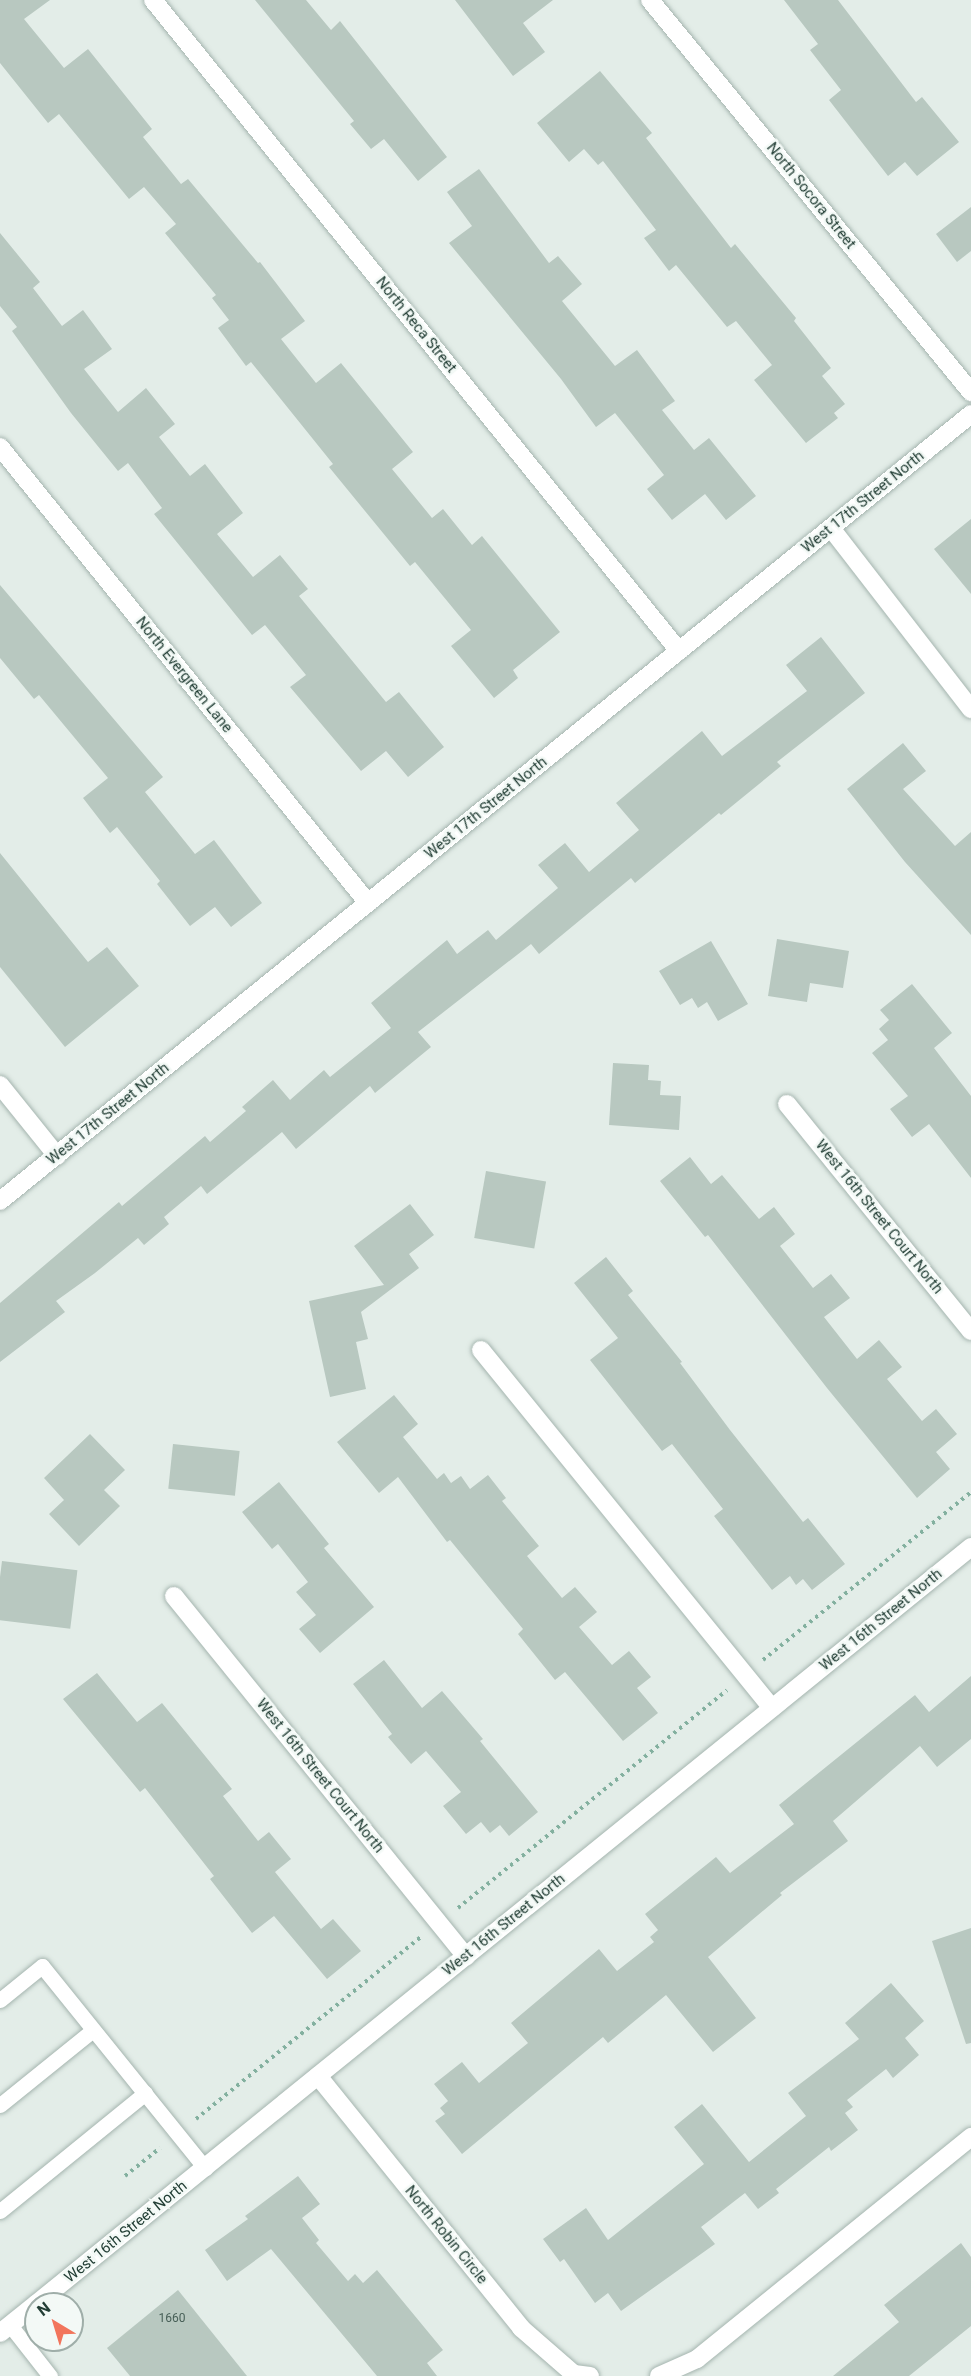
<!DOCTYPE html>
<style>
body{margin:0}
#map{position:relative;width:971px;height:2376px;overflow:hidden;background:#e3ede8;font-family:Roboto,sans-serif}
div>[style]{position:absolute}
.building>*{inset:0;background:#b8c8c0;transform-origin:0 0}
.path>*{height:4px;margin-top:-2px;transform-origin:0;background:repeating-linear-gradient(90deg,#83b09f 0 3px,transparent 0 7.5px)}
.roads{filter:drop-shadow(0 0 2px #a5b5af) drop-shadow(0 0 2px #a5b5af)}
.lane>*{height:15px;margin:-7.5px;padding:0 7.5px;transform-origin:7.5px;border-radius:7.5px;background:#fff}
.street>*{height:18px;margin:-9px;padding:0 9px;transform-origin:9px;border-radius:9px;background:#fff}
span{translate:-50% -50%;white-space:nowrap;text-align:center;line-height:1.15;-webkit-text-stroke:5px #f3f9f6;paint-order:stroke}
.number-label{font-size:12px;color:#486058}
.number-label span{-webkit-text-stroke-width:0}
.street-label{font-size:15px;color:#223e35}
.north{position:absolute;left:24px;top:2292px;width:60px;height:60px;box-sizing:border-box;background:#f3f9f6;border:2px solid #9faea9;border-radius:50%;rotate:322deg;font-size:16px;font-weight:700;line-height:24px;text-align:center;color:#223e35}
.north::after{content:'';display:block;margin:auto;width:21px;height:27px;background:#f2755c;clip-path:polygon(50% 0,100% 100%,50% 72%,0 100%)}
</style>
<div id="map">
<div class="building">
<div style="clip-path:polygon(0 0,50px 0,24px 19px,64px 68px,88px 49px,152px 129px,143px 137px,181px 184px,188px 179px,258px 263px,260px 262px,305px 321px,281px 339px,316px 383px,341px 363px,413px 452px,392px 469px,432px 518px,443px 509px,472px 545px,482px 536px,560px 632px,513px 670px,518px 678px,494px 698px,451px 646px,471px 630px,415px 562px,410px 566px,329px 467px,333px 464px,251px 362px,246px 366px,218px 328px,229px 320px,212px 298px,216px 295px,165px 233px,176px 224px,144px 187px,129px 199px,59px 114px,48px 123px,0 63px)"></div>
<div style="clip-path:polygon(255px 0,306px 0,331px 30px,340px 21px,447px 157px,418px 181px,384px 139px,371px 149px,350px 124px,354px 121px)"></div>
<div style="clip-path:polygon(455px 0,553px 0,523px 23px,545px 52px,513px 76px)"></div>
<div style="clip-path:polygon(784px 0,838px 0,916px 102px,922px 97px,959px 142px,917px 176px,905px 162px,888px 176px,829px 100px,841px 90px,810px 50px,818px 44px)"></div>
<div style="clip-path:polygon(600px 71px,652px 133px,646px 138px,731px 248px,735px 244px,796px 318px,794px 321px,831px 368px,822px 376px,845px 404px,834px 413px,838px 418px,806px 443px,754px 380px,772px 365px,736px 321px,727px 327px,676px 265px,669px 271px,644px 238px,656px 230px,603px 161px,598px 165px,584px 149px,569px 162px,537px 123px)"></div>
<div style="clip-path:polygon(479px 169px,549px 263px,558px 256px,582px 284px,562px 301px,615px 366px,637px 350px,675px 401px,662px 410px,694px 450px,709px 438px,756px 496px,726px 520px,705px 494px,672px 520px,647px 489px,664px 475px,631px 433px,615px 413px,596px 427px,561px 379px,449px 243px,472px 226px,447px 192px)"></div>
<div style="clip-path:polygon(971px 207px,971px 251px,957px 262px,936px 234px)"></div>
<div style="clip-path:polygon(0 233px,40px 282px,33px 288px,62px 326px,83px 310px,112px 349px,84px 369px,118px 412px,146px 388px,175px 424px,159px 437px,190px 476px,205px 464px,243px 513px,217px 534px,253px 577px,280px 555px,308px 589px,299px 596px,386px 702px,399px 692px,444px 747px,408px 777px,386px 751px,361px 771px,290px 687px,306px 675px,265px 625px,252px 635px,154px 514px,162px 508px,128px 463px,118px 471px,71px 413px,12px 331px,17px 327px,0 306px)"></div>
<div style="clip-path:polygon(971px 519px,971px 594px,934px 549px)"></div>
<div style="clip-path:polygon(0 585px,163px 777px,145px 792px,195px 854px,214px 840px,262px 903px,231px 927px,215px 907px,190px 926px,157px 884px,160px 881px,117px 827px,110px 833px,83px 798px,108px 778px,39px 695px,34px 699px,0 658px)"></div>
<div style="clip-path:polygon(821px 637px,865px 693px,777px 762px,781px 766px,721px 815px,719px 813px,635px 883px,631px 878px,539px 954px,531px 944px,418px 1032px,431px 1047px,375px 1093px,370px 1086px,296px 1149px,282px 1132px,207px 1194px,201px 1186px,164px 1217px,169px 1224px,144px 1245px,138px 1238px,95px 1273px,56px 1301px,65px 1312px,0 1362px,0 1303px,119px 1202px,122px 1206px,205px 1136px,210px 1142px,246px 1111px,242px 1107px,273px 1080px,290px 1100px,324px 1070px,330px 1077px,391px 1028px,371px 1003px,447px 940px,457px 954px,488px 930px,496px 940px,558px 888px,538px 865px,565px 843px,589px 872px,639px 830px,616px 803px,702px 731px,722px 756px,807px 691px,786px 665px)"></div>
<div style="clip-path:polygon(903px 743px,926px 771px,903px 789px,955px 846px,971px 832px,971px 935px,905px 862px,847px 789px)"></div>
<div style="clip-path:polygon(0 853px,88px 962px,107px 947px,139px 986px,65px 1047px,0 967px)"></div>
<div style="clip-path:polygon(777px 939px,849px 951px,843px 988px,810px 983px,807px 1002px,768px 996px)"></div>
<div style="clip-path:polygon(711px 941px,748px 1004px,718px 1021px,707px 1002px,698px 1008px,692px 998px,680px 1005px,659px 971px)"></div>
<div style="clip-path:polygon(912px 984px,952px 1033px,934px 1048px,971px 1096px,971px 1178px,929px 1124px,912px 1137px,890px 1109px,908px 1096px,872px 1053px,888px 1040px,879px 1029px,889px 1020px,880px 1010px)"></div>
<div style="clip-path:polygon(613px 1063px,649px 1065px,648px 1080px,661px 1081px,660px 1095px,681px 1096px,679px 1130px,609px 1125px)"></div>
<div style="clip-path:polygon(690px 1157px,711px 1184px,722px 1175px,759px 1219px,774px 1207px,795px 1234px,780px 1246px,813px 1288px,831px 1274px,850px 1298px,824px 1317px,857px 1359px,879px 1340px,902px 1367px,887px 1379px,922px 1421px,936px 1409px,957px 1434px,936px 1452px,950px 1469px,917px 1498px,827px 1388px,708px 1235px,705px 1237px,660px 1181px)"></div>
<div style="left:486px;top:1171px;width:61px;height:68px;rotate:10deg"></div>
<div style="clip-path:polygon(410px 1204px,434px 1235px,409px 1254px,419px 1268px,361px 1312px,368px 1339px,356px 1342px,366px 1389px,330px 1397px,309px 1301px,384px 1285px,354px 1246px)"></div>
<div style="clip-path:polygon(606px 1257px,633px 1291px,628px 1295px,682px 1362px,680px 1363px,730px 1430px,803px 1522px,808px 1518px,845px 1564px,812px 1590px,803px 1579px,796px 1585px,790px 1576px,772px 1590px,714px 1516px,723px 1509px,672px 1444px,662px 1451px,590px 1360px,618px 1338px,574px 1283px)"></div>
<div style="clip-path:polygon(394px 1395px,418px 1424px,403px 1437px,437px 1479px,444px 1473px,451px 1483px,461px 1476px,470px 1489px,488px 1475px,506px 1498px,502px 1501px,539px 1546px,527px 1556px,562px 1598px,575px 1587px,597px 1612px,579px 1627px,612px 1665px,629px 1651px,651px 1677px,637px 1688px,658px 1713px,623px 1741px,565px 1672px,555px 1680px,518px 1634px,523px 1629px,450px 1540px,447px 1542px,398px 1477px,379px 1493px,337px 1442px)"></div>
<div style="clip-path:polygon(90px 1434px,125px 1470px,104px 1490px,120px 1506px,79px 1546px,49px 1514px,64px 1500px,44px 1478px)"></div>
<div style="left:173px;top:1444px;width:67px;height:45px;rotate:6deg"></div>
<div style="clip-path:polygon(279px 1482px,329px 1544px,324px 1548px,374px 1607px,320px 1653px,299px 1629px,316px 1615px,296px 1592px,308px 1582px,278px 1544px,272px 1549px,242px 1512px)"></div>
<div style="left:2px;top:1561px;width:76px;height:59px;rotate:7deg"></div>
<div style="clip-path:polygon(384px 1660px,422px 1708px,442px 1691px,483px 1739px,480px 1741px,538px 1812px,509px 1836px,500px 1825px,490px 1833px,481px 1822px,466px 1834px,443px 1806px,461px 1792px,426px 1751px,411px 1764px,388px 1737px,392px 1734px,353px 1684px)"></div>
<div style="clip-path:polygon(97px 1673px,137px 1722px,162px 1703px,232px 1789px,223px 1796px,258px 1841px,269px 1832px,291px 1859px,275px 1872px,321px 1929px,333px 1919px,361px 1951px,327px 1979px,274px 1916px,252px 1933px,210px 1879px,214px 1876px,145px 1788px,140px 1792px,63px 1699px)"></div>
<div style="clip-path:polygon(971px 1676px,971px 1739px,937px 1767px,920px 1746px,833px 1821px,848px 1841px,780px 1893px,782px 1895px,708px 1957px,756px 2018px,713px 2052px,666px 1995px,608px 2043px,603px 2037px,462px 2154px,435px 2121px,445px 2114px,440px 2108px,448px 2101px,434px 2084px,462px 2062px,479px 2083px,528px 2043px,511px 2023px,599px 1949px,617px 1971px,654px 1942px,650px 1937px,658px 1930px,645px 1914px,716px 1857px,730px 1873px,794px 1824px,779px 1805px,915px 1695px,929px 1712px)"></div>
<div style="clip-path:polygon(971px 1928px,971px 2043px,966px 2044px,932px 1941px)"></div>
<div style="clip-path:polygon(891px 1983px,924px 2021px,905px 2038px,919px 2055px,893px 2078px,886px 2069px,847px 2100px,853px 2107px,845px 2113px,858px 2130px,831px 2151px,829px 2147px,776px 2189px,779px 2193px,758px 2209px,745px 2193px,701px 2227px,715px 2244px,621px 2311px,608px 2293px,595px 2303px,564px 2259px,560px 2262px,543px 2239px,586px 2208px,608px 2240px,704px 2164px,674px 2127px,702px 2104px,749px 2162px,806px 2116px,788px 2093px,859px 2039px,845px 2023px)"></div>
<div style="clip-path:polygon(298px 2176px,320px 2204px,302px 2218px,319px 2240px,316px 2243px,348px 2281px,355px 2274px,363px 2283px,377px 2270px,443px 2350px,427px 2363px,437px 2376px,377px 2376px,271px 2249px,227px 2281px,205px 2250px,248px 2219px,245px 2216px)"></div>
<div style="clip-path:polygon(961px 2243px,971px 2257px,971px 2326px,909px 2376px,833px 2376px,899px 2322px,884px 2305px)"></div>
<div style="clip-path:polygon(178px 2290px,247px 2376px,130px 2376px,107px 2348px)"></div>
</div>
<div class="path">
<div style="left:763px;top:1660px;width:267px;rotate:-38.9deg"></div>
<div style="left:458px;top:1908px;width:346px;rotate:-39deg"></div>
<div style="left:196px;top:2119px;width:289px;rotate:-39deg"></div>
<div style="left:125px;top:2176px;width:45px;rotate:-38.7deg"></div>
</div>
<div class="roads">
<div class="lane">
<div style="left:0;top:2000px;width:54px;rotate:-39deg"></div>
<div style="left:42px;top:1966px;width:260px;rotate:51.1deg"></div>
<div style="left:0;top:2105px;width:119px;rotate:-38.9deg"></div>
<div style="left:0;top:2211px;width:187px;rotate:-39.1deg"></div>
<div style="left:10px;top:2325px;width:65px;rotate:51.9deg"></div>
</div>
<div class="street">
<div style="left:153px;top:0;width:837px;rotate:51.06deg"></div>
<div style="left:650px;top:0;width:507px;rotate:50.69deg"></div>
<div style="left:0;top:447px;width:586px;rotate:51.1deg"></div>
<div style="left:831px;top:528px;width:229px;rotate:52.3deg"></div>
<div style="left:0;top:1085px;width:91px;rotate:51.2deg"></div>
<div style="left:787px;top:1104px;width:292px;rotate:51deg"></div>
<div style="left:0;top:1201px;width:1250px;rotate:-39.02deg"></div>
<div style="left:481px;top:1350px;width:461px;rotate:50.9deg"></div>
<div style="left:174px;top:1596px;width:464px;rotate:51deg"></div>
<div style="left:318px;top:2076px;width:324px;rotate:51.1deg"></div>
<div style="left:521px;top:2328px;width:70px;rotate:41deg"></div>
<div style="left:574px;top:2374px;width:16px;rotate:7deg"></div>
<div style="left:36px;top:2304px;width:1203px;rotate:-38.99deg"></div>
<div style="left:0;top:2333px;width:46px;rotate:-38.9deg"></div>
<div style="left:659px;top:2376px;width:42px;rotate:-24.1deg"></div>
<div style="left:697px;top:2359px;width:353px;rotate:-39deg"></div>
</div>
</div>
<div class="number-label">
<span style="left:172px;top:2319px">1660</span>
</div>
<div class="street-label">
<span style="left:811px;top:196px;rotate:51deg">North Socora Street</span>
<span style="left:416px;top:325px;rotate:51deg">North Reca Street</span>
<span style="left:863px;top:502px;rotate:-39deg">West 17th Street North</span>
<span style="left:184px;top:675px;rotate:51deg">North Evergreen Lane</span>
<span style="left:486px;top:808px;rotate:-39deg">West 17th Street North</span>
<span style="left:108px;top:1114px;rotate:-39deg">West 17th Street North</span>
<span style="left:879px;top:1217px;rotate:51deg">West 16th Street Court North</span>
<span style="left:881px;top:1620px;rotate:-39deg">West 16th Street North</span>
<span style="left:320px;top:1776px;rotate:51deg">West 16th Street Court North</span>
<span style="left:504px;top:1925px;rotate:-39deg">West 16th Street North</span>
<span style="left:126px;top:2232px;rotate:-39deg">West 16th Street North</span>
<span style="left:446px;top:2235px;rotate:51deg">North Robin Circle</span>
</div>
<div class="north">N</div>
</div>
